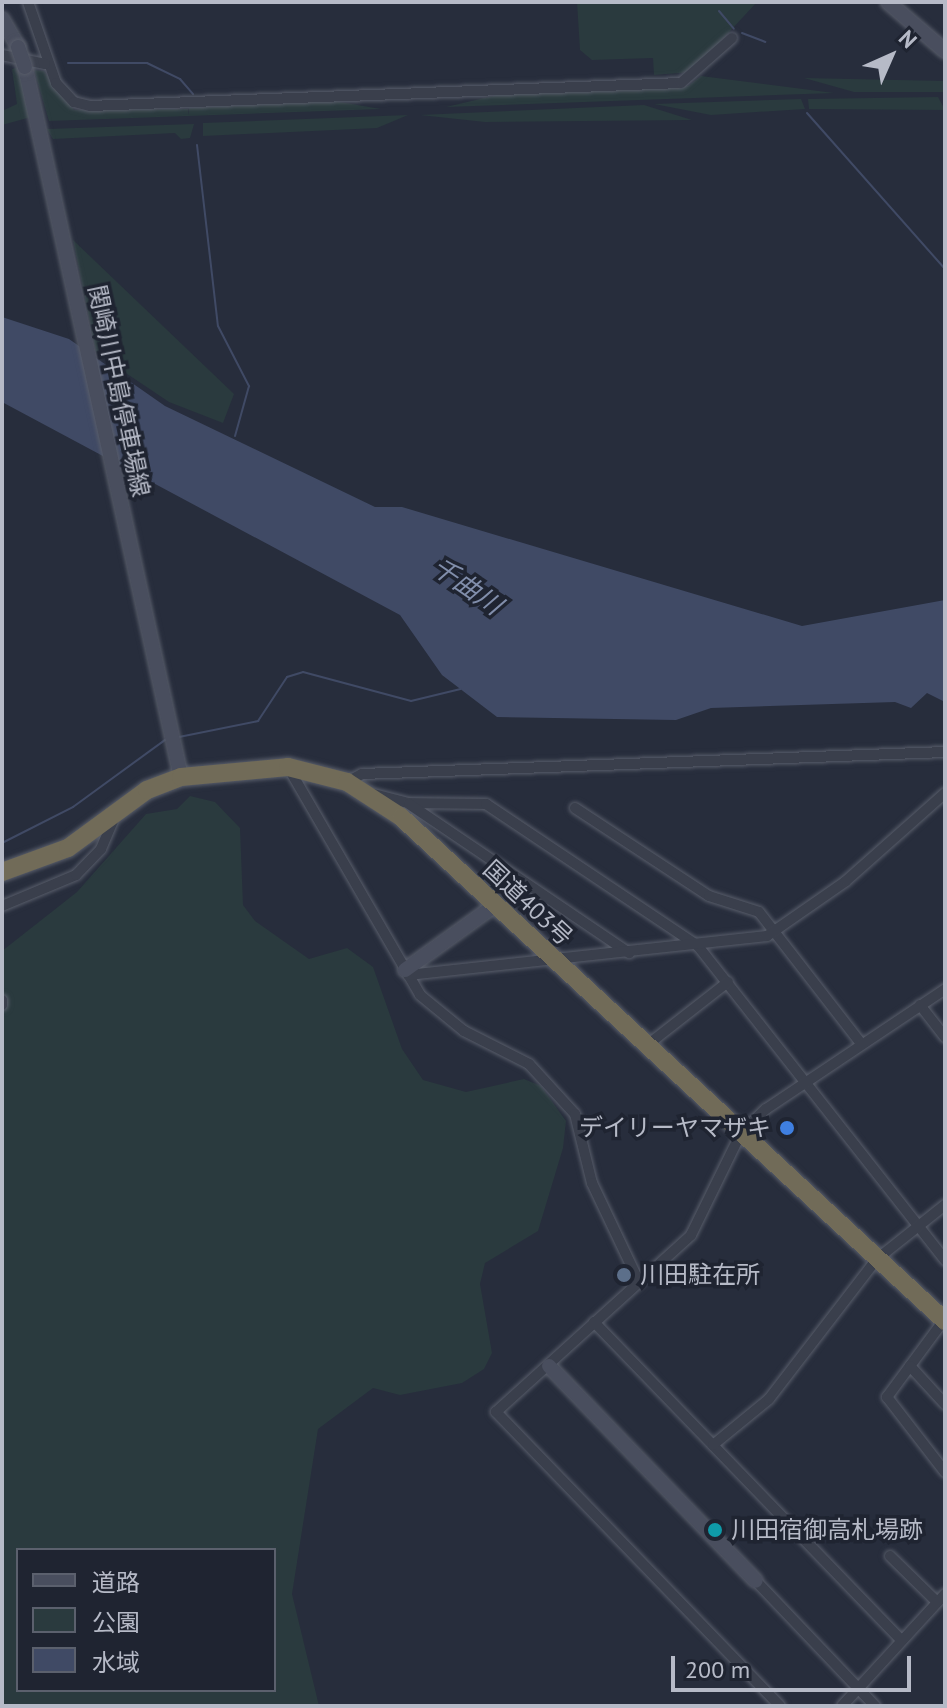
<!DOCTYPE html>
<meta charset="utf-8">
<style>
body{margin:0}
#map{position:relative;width:947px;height:1708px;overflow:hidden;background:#272d3c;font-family:"PT Sans","Noto Sans JP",sans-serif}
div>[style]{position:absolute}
.green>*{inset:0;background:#2a3a3e}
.water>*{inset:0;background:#404a65}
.stream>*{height:2px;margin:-1px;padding:0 1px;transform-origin:1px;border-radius:1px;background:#404a65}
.roads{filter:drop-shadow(0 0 2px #585d6a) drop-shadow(0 0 2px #585d6a)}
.street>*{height:10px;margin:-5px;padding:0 5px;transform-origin:5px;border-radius:5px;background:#3a3f4c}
.secondary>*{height:14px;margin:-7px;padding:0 7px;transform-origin:7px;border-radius:7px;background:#494e5e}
.highway>*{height:18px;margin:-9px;padding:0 9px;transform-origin:9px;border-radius:9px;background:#716b58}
.bridges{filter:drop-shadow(0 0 2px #585d6a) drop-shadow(0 0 2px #585d6a)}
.secondary-bridge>*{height:14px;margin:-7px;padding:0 7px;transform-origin:7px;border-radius:7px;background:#494e5e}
.dots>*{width:22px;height:22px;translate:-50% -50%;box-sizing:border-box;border:4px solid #1f2431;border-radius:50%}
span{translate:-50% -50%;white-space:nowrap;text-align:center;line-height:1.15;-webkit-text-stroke:7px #1f2431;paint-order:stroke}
.street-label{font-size:24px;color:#b6bac7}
.poi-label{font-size:24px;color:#b6bac7}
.right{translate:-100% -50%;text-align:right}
.left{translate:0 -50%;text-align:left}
.water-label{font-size:26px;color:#818eab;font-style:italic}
.frame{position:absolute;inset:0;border:4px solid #b6bac7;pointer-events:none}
.legend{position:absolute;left:16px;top:1548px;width:260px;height:144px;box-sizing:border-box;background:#1f2431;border:2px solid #5b606d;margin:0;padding:10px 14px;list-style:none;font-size:24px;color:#b6bac7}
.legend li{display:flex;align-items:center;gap:16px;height:40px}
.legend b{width:40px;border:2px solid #5b606d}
.north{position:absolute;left:851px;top:16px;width:80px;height:80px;-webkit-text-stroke:6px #1f2431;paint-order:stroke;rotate:45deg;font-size:22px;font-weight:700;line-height:32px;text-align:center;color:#b6bac7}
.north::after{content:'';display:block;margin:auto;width:28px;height:36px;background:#b6bac7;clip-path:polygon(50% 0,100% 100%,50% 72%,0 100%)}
.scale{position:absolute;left:671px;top:1656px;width:240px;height:36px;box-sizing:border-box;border:4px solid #b6bac7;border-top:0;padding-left:10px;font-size:24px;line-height:28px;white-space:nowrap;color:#b6bac7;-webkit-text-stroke:6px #1f2431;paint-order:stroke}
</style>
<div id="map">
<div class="green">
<div style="clip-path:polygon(577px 2px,757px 2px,692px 72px,654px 75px,653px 58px,592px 60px,580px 50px)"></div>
<div style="clip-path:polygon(21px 67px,31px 117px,2px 125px,2px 111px,17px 104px,12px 69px)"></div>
<div style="clip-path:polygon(34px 70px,44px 71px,74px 110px,188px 109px,189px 115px,189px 108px,334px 101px,381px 109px,49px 121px)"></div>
<div style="clip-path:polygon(701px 76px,834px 93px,446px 107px,497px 95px,688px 86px)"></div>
<div style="clip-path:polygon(804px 78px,945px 81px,945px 92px,854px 92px)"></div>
<div style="clip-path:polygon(938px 97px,945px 110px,809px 109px,808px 99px)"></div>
<div style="clip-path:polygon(801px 99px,805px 109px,711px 115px,654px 104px)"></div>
<div style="clip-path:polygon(644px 105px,692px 120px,485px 122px,420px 115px)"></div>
<div style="clip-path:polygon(408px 115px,377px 128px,203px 136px,203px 123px)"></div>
<div style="clip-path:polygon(194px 124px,190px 138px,181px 139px,175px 133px,53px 139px,47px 129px)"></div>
<div style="clip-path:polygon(73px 240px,234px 394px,223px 423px,169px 402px,96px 353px)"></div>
<div style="clip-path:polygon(evenodd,190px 796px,215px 802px,240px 828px,243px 905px,255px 921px,309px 959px,347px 948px,373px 967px,402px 1049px,423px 1080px,466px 1092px,524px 1079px,541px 1086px,566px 1121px,563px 1148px,538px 1231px,485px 1263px,480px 1284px,492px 1353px,484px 1369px,462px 1383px,400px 1395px,373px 1388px,318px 1429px,292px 1594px,319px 1706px,2px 1706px,2px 951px,77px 892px,146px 814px,177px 809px,190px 796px,18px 1550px,274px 1550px,274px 1690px,18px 1690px,18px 1550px)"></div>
</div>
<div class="water">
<div style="clip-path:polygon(2px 317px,69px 339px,165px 406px,375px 507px,402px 507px,802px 626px,945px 600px,945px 702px,927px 693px,911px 708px,895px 702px,711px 708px,676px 720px,497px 717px,442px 675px,400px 615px,2px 402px)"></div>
</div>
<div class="stream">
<div style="left:719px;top:11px;width:23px;rotate:50deg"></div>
<div style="left:742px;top:33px;width:25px;rotate:21deg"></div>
<div style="left:68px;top:63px;width:79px"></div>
<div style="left:147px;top:63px;width:37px;rotate:26deg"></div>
<div style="left:180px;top:79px;width:20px;rotate:49deg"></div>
<div style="left:807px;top:113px;width:208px;rotate:48.5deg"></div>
<div style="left:197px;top:145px;width:182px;rotate:83.4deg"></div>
<div style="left:218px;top:326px;width:68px;rotate:62.7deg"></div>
<div style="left:249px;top:386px;width:52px;rotate:105.6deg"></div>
<div style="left:179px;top:737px;width:81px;rotate:-11.4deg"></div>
<div style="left:258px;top:721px;width:53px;rotate:-56.6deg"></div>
<div style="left:287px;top:677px;width:17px;rotate:-17deg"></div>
<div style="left:303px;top:672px;width:112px;rotate:15deg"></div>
<div style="left:411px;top:701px;width:51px;rotate:-13.5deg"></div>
<div style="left:2px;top:843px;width:80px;rotate:-26.9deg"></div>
<div style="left:73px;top:807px;width:114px;rotate:-36.1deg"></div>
</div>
<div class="roads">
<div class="street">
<div style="left:28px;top:2px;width:86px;rotate:70.9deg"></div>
<div style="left:56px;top:83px;width:26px;rotate:47deg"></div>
<div style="left:74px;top:102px;width:16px;rotate:14deg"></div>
<div style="left:90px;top:106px;width:591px;rotate:-2.23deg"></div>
<div style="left:681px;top:83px;width:68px;rotate:-41.4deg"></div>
<div style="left:2px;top:55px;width:44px;rotate:11.8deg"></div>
<div style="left:288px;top:767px;width:263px;rotate:59.9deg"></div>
<div style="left:420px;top:995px;width:57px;rotate:39.3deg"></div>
<div style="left:464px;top:1031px;width:73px;rotate:26.9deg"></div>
<div style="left:529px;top:1064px;width:68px;rotate:47.4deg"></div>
<div style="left:575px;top:1114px;width:71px;rotate:76.2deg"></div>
<div style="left:592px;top:1183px;width:107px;rotate:64.6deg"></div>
<div style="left:347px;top:782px;width:17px;rotate:-28deg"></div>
<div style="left:362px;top:774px;width:583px;rotate:-2.16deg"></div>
<div style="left:366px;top:792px;width:43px;rotate:14.7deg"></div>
<div style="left:408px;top:803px;width:78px;rotate:0.7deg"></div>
<div style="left:486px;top:804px;width:255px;rotate:33.8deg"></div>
<div style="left:698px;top:946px;width:400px;rotate:51.8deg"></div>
<div style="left:409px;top:804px;width:266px;rotate:34.1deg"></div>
<div style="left:575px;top:808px;width:160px;rotate:33.3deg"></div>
<div style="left:709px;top:896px;width:52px;rotate:17.7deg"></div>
<div style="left:759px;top:912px;width:165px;rotate:52.2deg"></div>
<div style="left:2px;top:906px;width:80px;rotate:-22.7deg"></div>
<div style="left:76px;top:875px;width:36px;rotate:-46deg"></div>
<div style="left:101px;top:849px;width:38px;rotate:-67deg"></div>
<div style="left:408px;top:975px;width:361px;rotate:-6.2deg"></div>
<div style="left:767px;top:936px;width:96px;rotate:-34.8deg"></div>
<div style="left:846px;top:881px;width:132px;rotate:-41.6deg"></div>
<div style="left:2px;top:1000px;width:5px;rotate:90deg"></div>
<div style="left:920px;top:1005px;width:41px;rotate:52deg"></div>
<div style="left:646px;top:1046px;width:104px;rotate:-38deg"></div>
<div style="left:944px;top:1320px;width:96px;rotate:126.5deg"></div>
<div style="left:887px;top:1397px;width:95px;rotate:52.3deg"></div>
<div style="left:594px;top:1322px;width:441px;rotate:46deg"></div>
<div style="left:910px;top:1366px;width:52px;rotate:47.4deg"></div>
<div style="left:713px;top:1445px;width:72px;rotate:-39.4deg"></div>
<div style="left:769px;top:1399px;width:177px;rotate:-52.4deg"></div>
<div style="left:877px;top:1259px;width:87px;rotate:-38.5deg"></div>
<div style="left:890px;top:1556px;width:66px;rotate:44.4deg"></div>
<div style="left:756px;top:1581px;width:173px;rotate:46.4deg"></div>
<div style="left:780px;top:1706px;width:409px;rotate:-134deg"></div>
<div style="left:496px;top:1412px;width:263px;rotate:-42.2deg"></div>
<div style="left:691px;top:1235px;width:114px;rotate:-63.9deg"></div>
<div style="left:741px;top:1133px;width:35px;rotate:-44deg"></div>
<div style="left:766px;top:1109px;width:216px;rotate:-33.8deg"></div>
<div style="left:842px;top:1706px;width:152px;rotate:-47.4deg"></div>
</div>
<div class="secondary">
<div style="left:888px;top:2px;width:75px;rotate:40.7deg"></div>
<div style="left:2px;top:19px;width:32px;rotate:60deg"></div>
<div style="left:25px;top:67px;width:727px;rotate:77.61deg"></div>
<div style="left:405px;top:970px;width:111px;rotate:-35.8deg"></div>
<div style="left:549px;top:1366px;width:298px;rotate:46.1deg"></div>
</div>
<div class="highway">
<div style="left:2px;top:872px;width:70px;rotate:-20deg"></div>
<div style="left:68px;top:848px;width:98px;rotate:-36.3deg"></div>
<div style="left:147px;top:790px;width:36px;rotate:-21deg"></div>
<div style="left:181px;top:777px;width:107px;rotate:-5.3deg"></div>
<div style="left:288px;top:767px;width:61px;rotate:14.3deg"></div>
<div style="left:347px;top:782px;width:64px;rotate:32.9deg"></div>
<div style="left:401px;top:817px;width:742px;rotate:42.81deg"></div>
</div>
</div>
<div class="bridges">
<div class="secondary-bridge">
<div style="left:18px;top:47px;width:21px;rotate:71deg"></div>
</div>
</div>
<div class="dots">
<div style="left:787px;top:1128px;background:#3f7fe0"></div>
<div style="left:624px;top:1275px;background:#5c6f8a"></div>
<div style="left:715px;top:1530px;background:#0f9aa8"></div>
</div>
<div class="street-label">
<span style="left:119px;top:391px;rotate:78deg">関崎川中島停車場線</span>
<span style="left:528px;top:903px;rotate:43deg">国道403号</span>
</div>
<div class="poi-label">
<span class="right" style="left:771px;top:1128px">デイリーヤマザキ</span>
<span class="left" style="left:640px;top:1275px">川田駐在所</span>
<span class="left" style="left:731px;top:1530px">川田宿御高札場跡</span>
</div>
<div class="water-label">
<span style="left:467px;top:586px;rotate:35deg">千曲川</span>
</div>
<div class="frame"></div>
<ul class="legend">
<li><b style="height:10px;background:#494e5e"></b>道路</li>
<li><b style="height:22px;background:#2a3a3e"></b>公園</li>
<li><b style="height:22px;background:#404a65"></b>水域</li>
</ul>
<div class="north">N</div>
<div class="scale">200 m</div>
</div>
